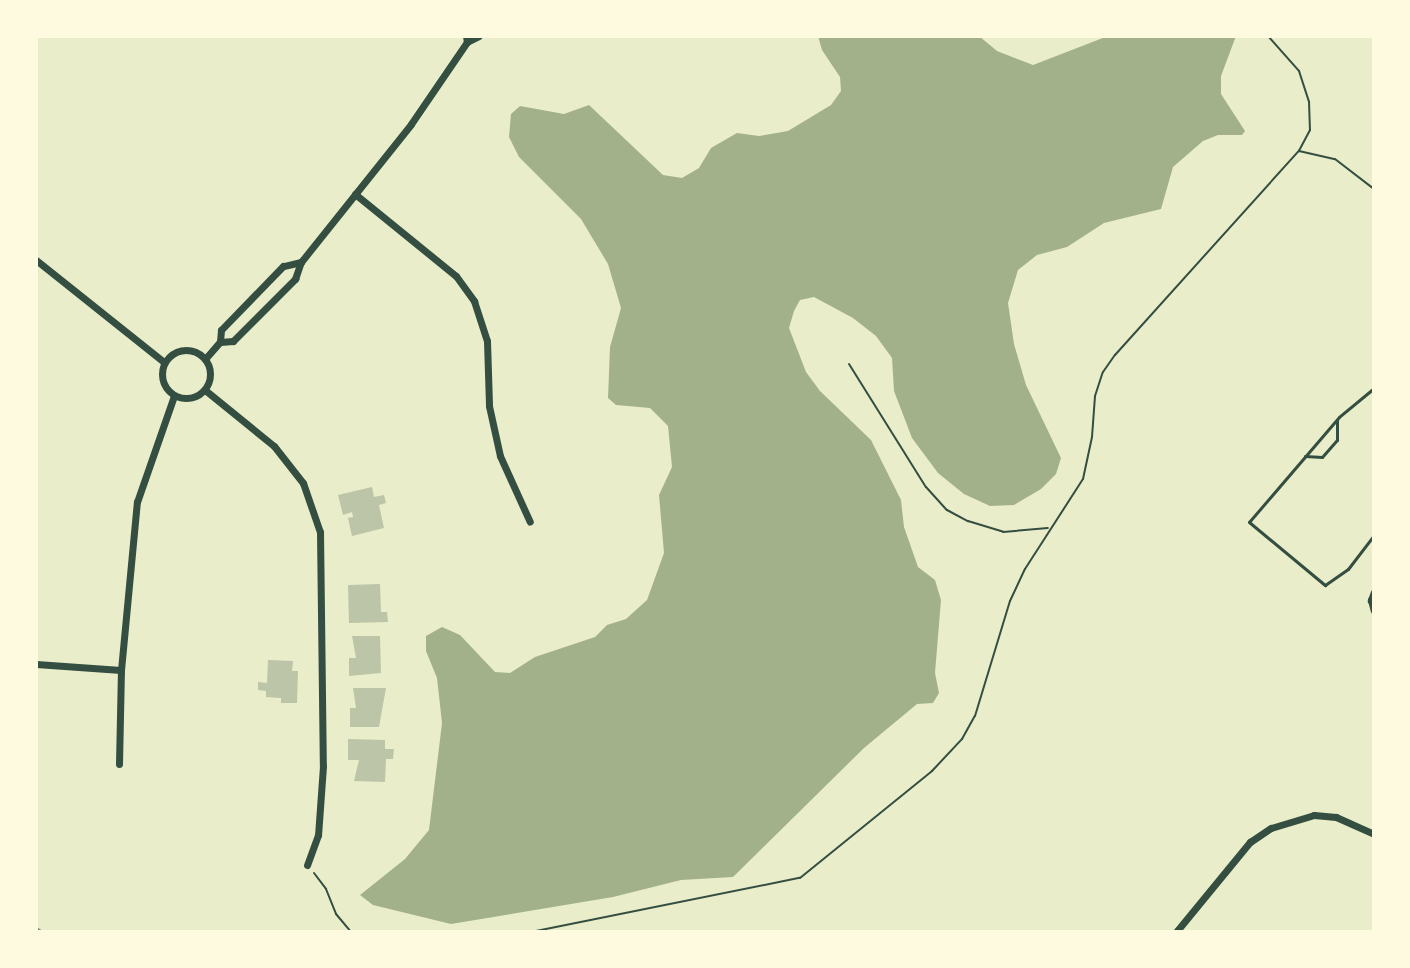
<!DOCTYPE html>
<style>
body{margin:0}
#map{position:relative;width:1410px;height:968px;overflow:hidden;background:#e9edc9;font-family:Literata,serif}
div>[style]{position:absolute}
.water>*{inset:0;background:#a3b18a}
.building>*{inset:0;background:#bcc5a7}
.path>*{height:2px;margin:-1px;padding:0 1px;transform-origin:1px;border-radius:1px;background:#344e41}
.service>*{height:3px;margin:-1.5px;padding:0 1.5px;transform-origin:1.5px;border-radius:1.5px;background:#344e41}
.minor>*{height:7px;margin:-3.5px;padding:0 3.5px;transform-origin:3.5px;border-radius:3.5px;background:#344e41}
.minor>.ring{margin:-3.5px;padding:0;box-sizing:content-box;background:none;border:7px solid #344e41;border-radius:50%}
.rail>*{height:4px;margin:-2px;padding:0 2px;transform-origin:2px;border-radius:2px;background:#7c8e77}
span{translate:-50% -50%;white-space:nowrap;text-align:center;line-height:1.15;-webkit-text-stroke:6px #fefae0;paint-order:stroke}
.frame{position:absolute;inset:0;border:38px solid #fefae0;pointer-events:none}
</style>
<div id="map">
<div class="water">
<div style="clip-path:polygon(818px 36px,979px 36px,997px 51px,1033px 65px,1108px 36px,1236px 36px,1221px 76px,1221px 94px,1245px 131px,1242px 135px,1218px 135px,1203px 141px,1173px 167px,1161px 209px,1104px 223px,1067px 247px,1037px 255px,1018px 270px,1008px 303px,1014px 344px,1026px 385px,1061px 458px,1056px 474px,1041px 489px,1014px 505px,990px 506px,964px 494px,938px 473px,912px 438px,894px 391px,892px 358px,876px 336px,853px 318px,814px 297px,800px 300px,794px 311px,789px 328px,806px 372px,820px 391px,871px 440px,901px 500px,904px 527px,918px 567px,935px 580px,941px 600px,935px 673px,939px 693px,933px 703px,917px 704px,864px 748px,733px 877px,681px 880px,613px 897px,451px 924px,373px 905px,360px 895px,405px 859px,429px 830px,442px 723px,437px 678px,426px 651px,426px 636px,442px 627px,460px 635px,495px 672px,510px 673px,535px 657px,595px 637px,607px 625px,626px 619px,647px 600px,664px 553px,659px 495px,672px 467px,668px 426px,650px 408px,616px 405px,608px 398px,610px 347px,621px 308px,608px 264px,581px 219px,519px 157px,509px 137px,511px 114px,520px 106px,564px 114px,589px 105px,663px 175px,682px 178px,699px 168px,711px 148px,737px 133px,759px 136px,788px 131px,831px 105px,841px 91px,840px 77px,822px 50px)"></div>
</div>
<div class="building">
<div style="clip-path:polygon(372px 487px,374px 497px,384px 495px,386px 503px,379px 505px,384px 528px,352px 536px,348px 518px,353px 517px,352px 512px,343px 515px,338px 495px)"></div>
<div style="clip-path:polygon(380px 584px,381px 612px,387px 612px,388px 622px,349px 623px,348px 585px)"></div>
<div style="clip-path:polygon(352px 636px,380px 636px,381px 673px,349px 676px,349px 658px,356px 658px)"></div>
<div style="clip-path:polygon(268px 660px,293px 661px,292px 671px,298px 671px,297px 703px,281px 703px,281px 698px,266px 697px,266px 691px,258px 690px,258px 682px,267px 683px)"></div>
<div style="clip-path:polygon(353px 688px,386px 688px,379px 727px,350px 727px,350px 708px,356px 708px)"></div>
<div style="clip-path:polygon(348px 739px,385px 740px,385px 749px,394px 749px,393px 759px,386px 759px,385px 782px,354px 781px,359px 760px,348px 760px)"></div>
</div>
<div class="path">
<div style="left:1268px;top:36px;width:47px;rotate:48.5deg"></div>
<div style="left:1299px;top:71px;width:33px;rotate:72deg"></div>
<div style="left:1309px;top:102px;width:28px;rotate:88deg"></div>
<div style="left:1310px;top:130px;width:24px;rotate:118deg"></div>
<div style="left:849px;top:364px;width:145px;rotate:58deg"></div>
<div style="left:926px;top:487px;width:31px;rotate:48deg"></div>
<div style="left:947px;top:510px;width:24px;rotate:28deg"></div>
<div style="left:968px;top:521px;width:37px;rotate:17deg"></div>
<div style="left:1003px;top:532px;width:45px;rotate:-5.1deg"></div>
<div style="left:314px;top:873px;width:20px;rotate:53deg"></div>
<div style="left:326px;top:889px;width:27px;rotate:68deg"></div>
<div style="left:336px;top:914px;width:23px;rotate:50deg"></div>
<div style="left:531px;top:932px;width:274px;rotate:-11.4deg"></div>
<div style="left:800px;top:878px;width:170px;rotate:-39deg"></div>
<div style="left:932px;top:771px;width:44px;rotate:-46.8deg"></div>
<div style="left:962px;top:739px;width:26px;rotate:-61deg"></div>
<div style="left:975px;top:716px;width:120px;rotate:-73.1deg"></div>
<div style="left:1010px;top:601px;width:35px;rotate:-65deg"></div>
<div style="left:1025px;top:569px;width:107px;rotate:-57.2deg"></div>
<div style="left:1083px;top:479px;width:43px;rotate:-77.9deg"></div>
<div style="left:1092px;top:437px;width:41px;rotate:-85.8deg"></div>
<div style="left:1095px;top:396px;width:25px;rotate:-72deg"></div>
<div style="left:1103px;top:372px;width:21px;rotate:-55deg"></div>
<div style="left:1115px;top:355px;width:275px;rotate:-48deg"></div>
<div style="left:1299px;top:151px;width:37px;rotate:13deg"></div>
<div style="left:1335px;top:159px;width:49px;rotate:37.6deg"></div>
</div>
<div class="service">
<div style="left:1374px;top:388px;width:45px;rotate:140.4deg"></div>
<div style="left:1339px;top:417px;width:138px;rotate:130.6deg"></div>
<div style="left:1249px;top:522px;width:99px;rotate:39.7deg"></div>
<div style="left:1325px;top:585px;width:28px;rotate:-35deg"></div>
<div style="left:1348px;top:569px;width:43px;rotate:-52.6deg"></div>
<div style="left:1305px;top:456px;width:17px;rotate:3deg"></div>
<div style="left:1322px;top:457px;width:23px;rotate:-49deg"></div>
<div style="left:1337px;top:440px;width:20px;rotate:-90deg"></div>
</div>
<div class="minor">
<div style="left:466px;top:36px;width:6px;rotate:81deg"></div>
<div style="left:467px;top:42px;width:13px;rotate:-27deg"></div>
<div style="left:355px;top:194px;width:130px;rotate:39.1deg"></div>
<div style="left:456px;top:276px;width:31px;rotate:54deg"></div>
<div style="left:474px;top:301px;width:42px;rotate:72deg"></div>
<div style="left:487px;top:341px;width:65px;rotate:88.2deg"></div>
<div style="left:489px;top:406px;width:51px;rotate:77.6deg"></div>
<div style="left:500px;top:456px;width:72px;rotate:65.6deg"></div>
<div style="left:36px;top:260px;width:164px;rotate:38.6deg"></div>
<div style="left:301px;top:262px;width:18px;rotate:167deg"></div>
<div style="left:283px;top:266px;width:89px;rotate:134.1deg"></div>
<div style="left:221px;top:330px;width:12px;rotate:95deg"></div>
<div style="left:220px;top:342px;width:13px;rotate:-4deg"></div>
<div style="left:233px;top:341px;width:88px;rotate:-45deg"></div>
<div style="left:295px;top:279px;width:18px;rotate:-71deg"></div>
<div style="left:301px;top:262px;width:176px;rotate:-51.4deg"></div>
<div style="left:411px;top:124px;width:99px;rotate:-55.7deg"></div>
<div class="ring" style="left:162px;top:350px;width:41px;height:41px"></div>
<div style="left:205px;top:359px;width:23px;rotate:-49deg"></div>
<div style="left:205px;top:390px;width:89px;rotate:39.1deg"></div>
<div style="left:274px;top:446px;width:47px;rotate:51.9deg"></div>
<div style="left:303px;top:483px;width:52px;rotate:70.9deg"></div>
<div style="left:320px;top:532px;width:234px;rotate:89.3deg"></div>
<div style="left:323px;top:766px;width:69px;rotate:94.1deg"></div>
<div style="left:318px;top:835px;width:32px;rotate:110deg"></div>
<div style="left:1374px;top:592px;width:9px;rotate:111deg"></div>
<div style="left:1371px;top:600px;width:11px;rotate:75deg"></div>
<div style="left:36px;top:664px;width:85px;rotate:4deg"></div>
<div style="left:119px;top:764px;width:94px;rotate:-88.8deg"></div>
<div style="left:121px;top:670px;width:169px;rotate:-84.6deg"></div>
<div style="left:137px;top:502px;width:112px;rotate:-70.8deg"></div>
<div style="left:1176px;top:932px;width:117px;rotate:-50.6deg"></div>
<div style="left:1250px;top:842px;width:25px;rotate:-34deg"></div>
<div style="left:1271px;top:828px;width:45px;rotate:-16.8deg"></div>
<div style="left:1314px;top:815px;width:22px;rotate:5deg"></div>
<div style="left:1336px;top:817px;width:42px;rotate:24.1deg"></div>
</div>
<div class="rail">
<div style="left:36px;top:929px;width:6px;rotate:31deg"></div>
</div>
<div class="frame"></div>
</div>
